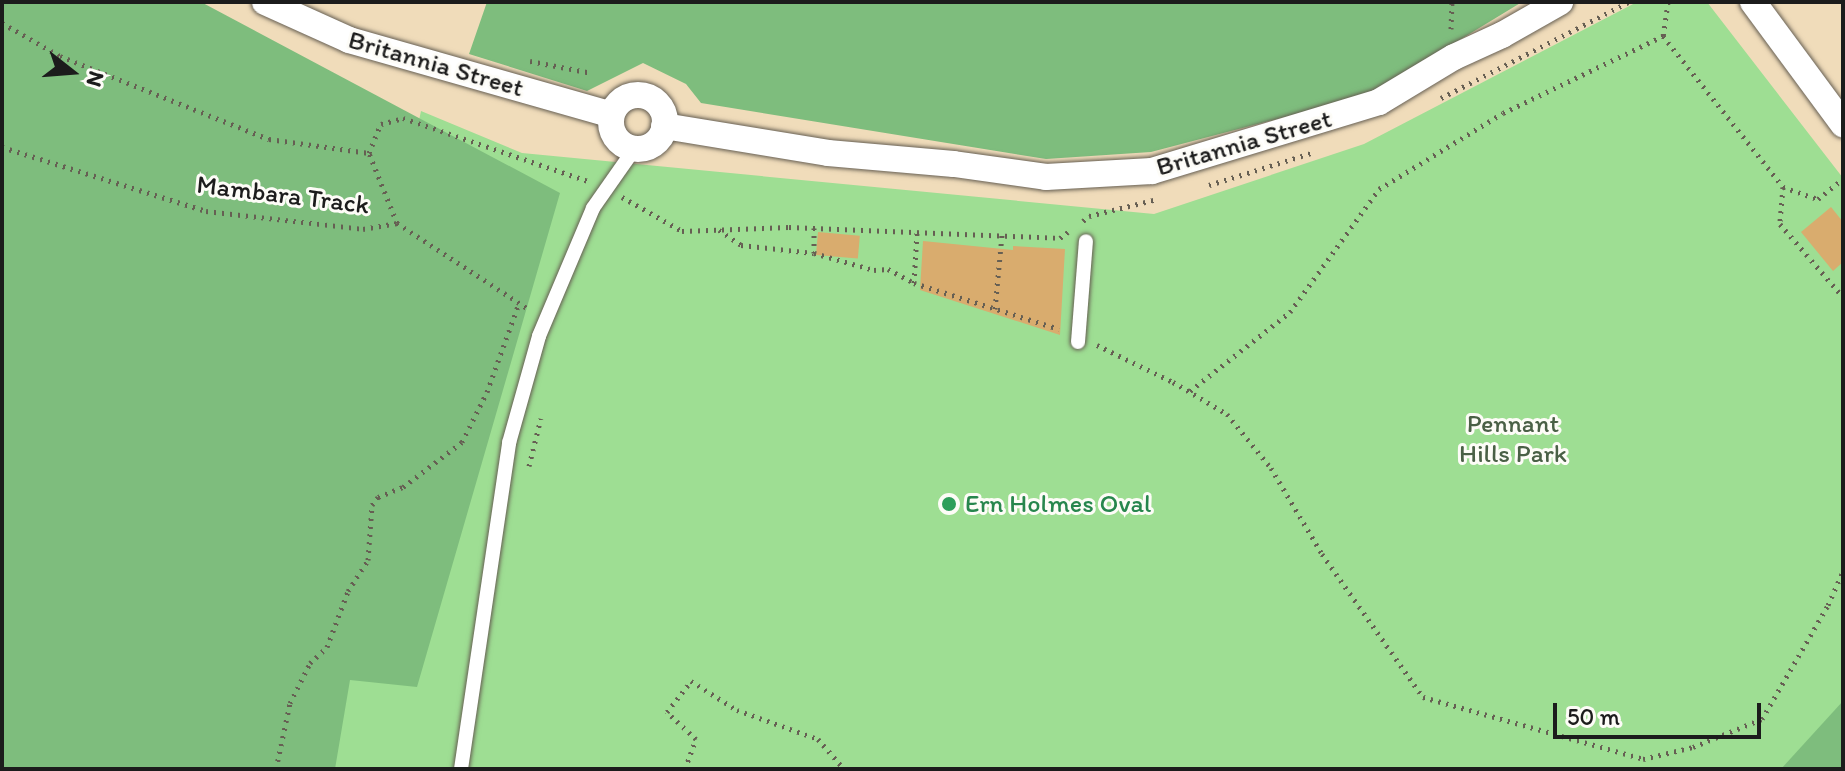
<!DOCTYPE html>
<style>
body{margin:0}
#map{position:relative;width:1845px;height:771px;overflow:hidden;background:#f0dcba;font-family:Itim,sans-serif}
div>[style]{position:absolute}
.green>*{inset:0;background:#9ede93}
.forest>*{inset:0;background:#7ebd7d}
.building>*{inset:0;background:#d9ac6e;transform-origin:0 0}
.path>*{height:5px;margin-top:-2.5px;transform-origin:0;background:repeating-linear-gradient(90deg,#665f53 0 2px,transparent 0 8px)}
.roads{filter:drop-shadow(0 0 2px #665f53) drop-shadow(0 0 2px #665f53)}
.service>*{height:14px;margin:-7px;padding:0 7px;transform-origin:7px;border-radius:7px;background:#fff}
.minor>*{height:26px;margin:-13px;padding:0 13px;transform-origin:13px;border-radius:13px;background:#fff}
.minor>.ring{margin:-13px;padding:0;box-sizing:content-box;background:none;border:26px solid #fff;border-radius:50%}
.dots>*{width:22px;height:22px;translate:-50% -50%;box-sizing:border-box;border:4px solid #fdfcf7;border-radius:50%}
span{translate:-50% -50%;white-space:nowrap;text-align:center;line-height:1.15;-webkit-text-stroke:6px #fdfcf7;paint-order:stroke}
.street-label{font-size:26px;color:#1c1c1c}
.park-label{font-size:26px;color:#4a6046}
.leisure-label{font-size:26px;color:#27864d}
.left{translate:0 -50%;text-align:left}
.frame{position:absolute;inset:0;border:4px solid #1c1c1c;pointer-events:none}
.north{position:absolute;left:32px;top:32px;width:80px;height:80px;-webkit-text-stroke:6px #fdfcf7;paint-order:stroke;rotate:107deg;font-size:22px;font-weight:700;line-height:32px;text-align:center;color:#1c1c1c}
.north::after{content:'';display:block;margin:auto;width:28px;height:36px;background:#1c1c1c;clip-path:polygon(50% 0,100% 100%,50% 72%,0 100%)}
.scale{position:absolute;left:1553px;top:703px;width:208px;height:36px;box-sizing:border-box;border:4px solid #1c1c1c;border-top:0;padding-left:10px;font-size:24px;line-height:28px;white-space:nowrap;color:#1c1c1c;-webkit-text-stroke:6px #fdfcf7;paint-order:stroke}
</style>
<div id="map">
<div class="green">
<div style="clip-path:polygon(1637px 2px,1707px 2px,1843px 178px,1843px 769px,235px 769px,397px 223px,421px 111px,522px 153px,1154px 214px,1364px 144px)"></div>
</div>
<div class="forest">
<div style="clip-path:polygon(2px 2px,201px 2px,560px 193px,417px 687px,350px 680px,335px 769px,2px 769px)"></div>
<div style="clip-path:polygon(487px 2px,1522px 2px,1369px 95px,1151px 152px,1046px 159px,701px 103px,686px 84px,643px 63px,587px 91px,469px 54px)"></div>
<div style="clip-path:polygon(1843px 701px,1843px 769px,1781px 769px)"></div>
</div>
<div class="building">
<div style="clip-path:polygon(1831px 207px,1843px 222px,1843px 262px,1833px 271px,1801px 232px)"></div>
<div style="left:818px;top:232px;width:42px;height:23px;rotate:5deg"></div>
<div style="clip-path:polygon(923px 241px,1013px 250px,1013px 246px,1065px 249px,1060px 335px,920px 290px)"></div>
</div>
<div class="path">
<div style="left:1668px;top:2px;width:34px;rotate:98deg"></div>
<div style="left:1663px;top:36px;width:193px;rotate:51.5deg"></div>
<div style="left:1783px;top:187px;width:37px;rotate:19deg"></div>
<div style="left:1818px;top:199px;width:32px;rotate:-39deg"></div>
<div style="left:2px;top:23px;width:67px;rotate:29.6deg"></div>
<div style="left:60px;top:56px;width:225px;rotate:21.7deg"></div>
<div style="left:269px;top:139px;width:101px;rotate:8deg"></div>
<div style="left:1451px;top:29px;width:27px;rotate:-88deg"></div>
<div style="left:530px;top:61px;width:63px;rotate:11deg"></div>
<div style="left:1441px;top:98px;width:211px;rotate:-27.1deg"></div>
<div style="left:2px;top:147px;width:214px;rotate:17.4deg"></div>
<div style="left:206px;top:211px;width:158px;rotate:6.5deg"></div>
<div style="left:363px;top:229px;width:35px;rotate:-10deg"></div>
<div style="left:397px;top:223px;width:75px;rotate:-111.8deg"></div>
<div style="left:369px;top:153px;width:31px;rotate:-68deg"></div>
<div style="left:381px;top:124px;width:23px;rotate:-15deg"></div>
<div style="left:403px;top:118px;width:195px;rotate:18.8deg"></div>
<div style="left:1209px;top:185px;width:110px;rotate:-17.4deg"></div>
<div style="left:1783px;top:187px;width:37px;rotate:95deg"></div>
<div style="left:1780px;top:224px;width:96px;rotate:49.2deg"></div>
<div style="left:622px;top:197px;width:69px;rotate:29.5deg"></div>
<div style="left:682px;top:231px;width:107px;rotate:-2.1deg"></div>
<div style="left:789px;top:227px;width:271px;rotate:2.3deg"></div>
<div style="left:1060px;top:238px;width:10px;rotate:-37deg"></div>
<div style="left:1083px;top:221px;width:8px;rotate:-40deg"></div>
<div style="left:1089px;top:216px;width:70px;rotate:-14deg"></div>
<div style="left:397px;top:223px;width:159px;rotate:33.2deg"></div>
<div style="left:719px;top:230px;width:27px;rotate:34deg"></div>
<div style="left:741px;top:245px;width:73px;rotate:6.3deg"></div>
<div style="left:814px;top:253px;width:62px;rotate:15.8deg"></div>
<div style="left:874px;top:270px;width:14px;rotate:-4deg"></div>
<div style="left:888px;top:269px;width:30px;rotate:28deg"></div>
<div style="left:914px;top:283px;width:152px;rotate:17.6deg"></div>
<div style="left:814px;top:253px;width:25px;rotate:-90deg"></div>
<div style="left:914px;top:283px;width:51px;rotate:-86.6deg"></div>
<div style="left:995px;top:309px;width:74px;rotate:-84.6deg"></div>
<div style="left:1097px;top:345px;width:85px;rotate:26deg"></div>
<div style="left:1173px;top:382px;width:63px;rotate:30.7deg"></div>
<div style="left:1227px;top:414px;width:70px;rotate:50.8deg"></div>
<div style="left:1271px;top:468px;width:100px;rotate:59.3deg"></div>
<div style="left:1322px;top:554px;width:175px;rotate:54.8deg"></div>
<div style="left:1423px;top:697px;width:229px;rotate:15.7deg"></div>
<div style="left:1643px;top:759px;width:51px;rotate:-13.5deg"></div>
<div style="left:1693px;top:747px;width:74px;rotate:-22.1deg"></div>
<div style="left:1762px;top:719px;width:132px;rotate:-59.9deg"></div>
<div style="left:1828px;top:605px;width:37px;rotate:-66deg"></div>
<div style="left:1190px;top:391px;width:127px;rotate:-38.3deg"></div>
<div style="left:1290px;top:312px;width:152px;rotate:-54.1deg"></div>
<div style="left:1379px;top:189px;width:145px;rotate:-31.5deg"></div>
<div style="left:1503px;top:113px;width:178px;rotate:-25.7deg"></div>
<div style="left:529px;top:466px;width:49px;rotate:-76deg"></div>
<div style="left:276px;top:769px;width:67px;rotate:-78deg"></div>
<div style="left:290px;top:703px;width:45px;rotate:-63.4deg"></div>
<div style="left:310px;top:663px;width:23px;rotate:-43deg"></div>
<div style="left:327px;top:647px;width:60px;rotate:-69.4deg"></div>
<div style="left:348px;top:591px;width:37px;rotate:-57deg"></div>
<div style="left:368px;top:560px;width:55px;rotate:-85.8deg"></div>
<div style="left:372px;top:505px;width:10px;rotate:-53deg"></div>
<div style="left:378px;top:497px;width:27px;rotate:-22deg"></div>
<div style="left:403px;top:487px;width:74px;rotate:-37.3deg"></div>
<div style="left:462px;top:442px;width:56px;rotate:-63.4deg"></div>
<div style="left:487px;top:392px;width:95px;rotate:-70.2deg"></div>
<div style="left:685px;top:769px;width:32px;rotate:-70deg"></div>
<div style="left:696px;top:739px;width:40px;rotate:-137deg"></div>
<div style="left:667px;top:712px;width:39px;rotate:-52deg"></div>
<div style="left:691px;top:681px;width:54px;rotate:32.2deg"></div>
<div style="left:737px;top:710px;width:86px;rotate:19.7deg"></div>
<div style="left:818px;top:739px;width:40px;rotate:49deg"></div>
</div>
<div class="roads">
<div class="service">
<div style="left:1078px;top:342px;width:101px;rotate:-85.5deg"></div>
<div style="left:461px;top:769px;width:330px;rotate:-81.6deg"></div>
<div style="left:509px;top:443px;width:111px;rotate:-74.3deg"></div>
<div style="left:539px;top:336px;width:139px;rotate:-67.1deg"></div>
<div style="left:593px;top:208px;width:73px;rotate:-55deg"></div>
</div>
<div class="minor">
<div style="left:265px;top:2px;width:92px;rotate:24.3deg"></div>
<div style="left:349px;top:40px;width:273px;rotate:15.9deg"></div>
<div style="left:1753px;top:2px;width:152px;rotate:53.6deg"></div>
<div class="ring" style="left:611px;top:95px;width:28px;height:28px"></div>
<div style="left:664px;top:126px;width:166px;rotate:9.3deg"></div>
<div style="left:828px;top:153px;width:126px;rotate:5deg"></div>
<div style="left:954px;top:164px;width:93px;rotate:8deg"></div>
<div style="left:1046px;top:177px;width:106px;rotate:-3.2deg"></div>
<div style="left:1152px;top:171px;width:237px;rotate:-16.9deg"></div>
<div style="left:1379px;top:102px;width:87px;rotate:-31deg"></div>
<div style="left:1454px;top:57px;width:53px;rotate:-24.6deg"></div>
<div style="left:1502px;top:35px;width:67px;rotate:-29.6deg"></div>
</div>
</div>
<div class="dots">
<div style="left:949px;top:504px;background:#2e9e5b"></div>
</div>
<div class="street-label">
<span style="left:436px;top:64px;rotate:16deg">Britannia Street</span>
<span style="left:1244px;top:143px;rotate:-16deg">Britannia Street</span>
<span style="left:283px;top:195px;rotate:7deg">Mambara Track</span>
</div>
<div class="park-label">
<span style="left:1513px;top:439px">Pennant<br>Hills Park</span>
</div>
<div class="leisure-label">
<span class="left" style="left:965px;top:504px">Ern Holmes Oval</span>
</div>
<div class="frame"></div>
<div class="north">N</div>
<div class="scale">50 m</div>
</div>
